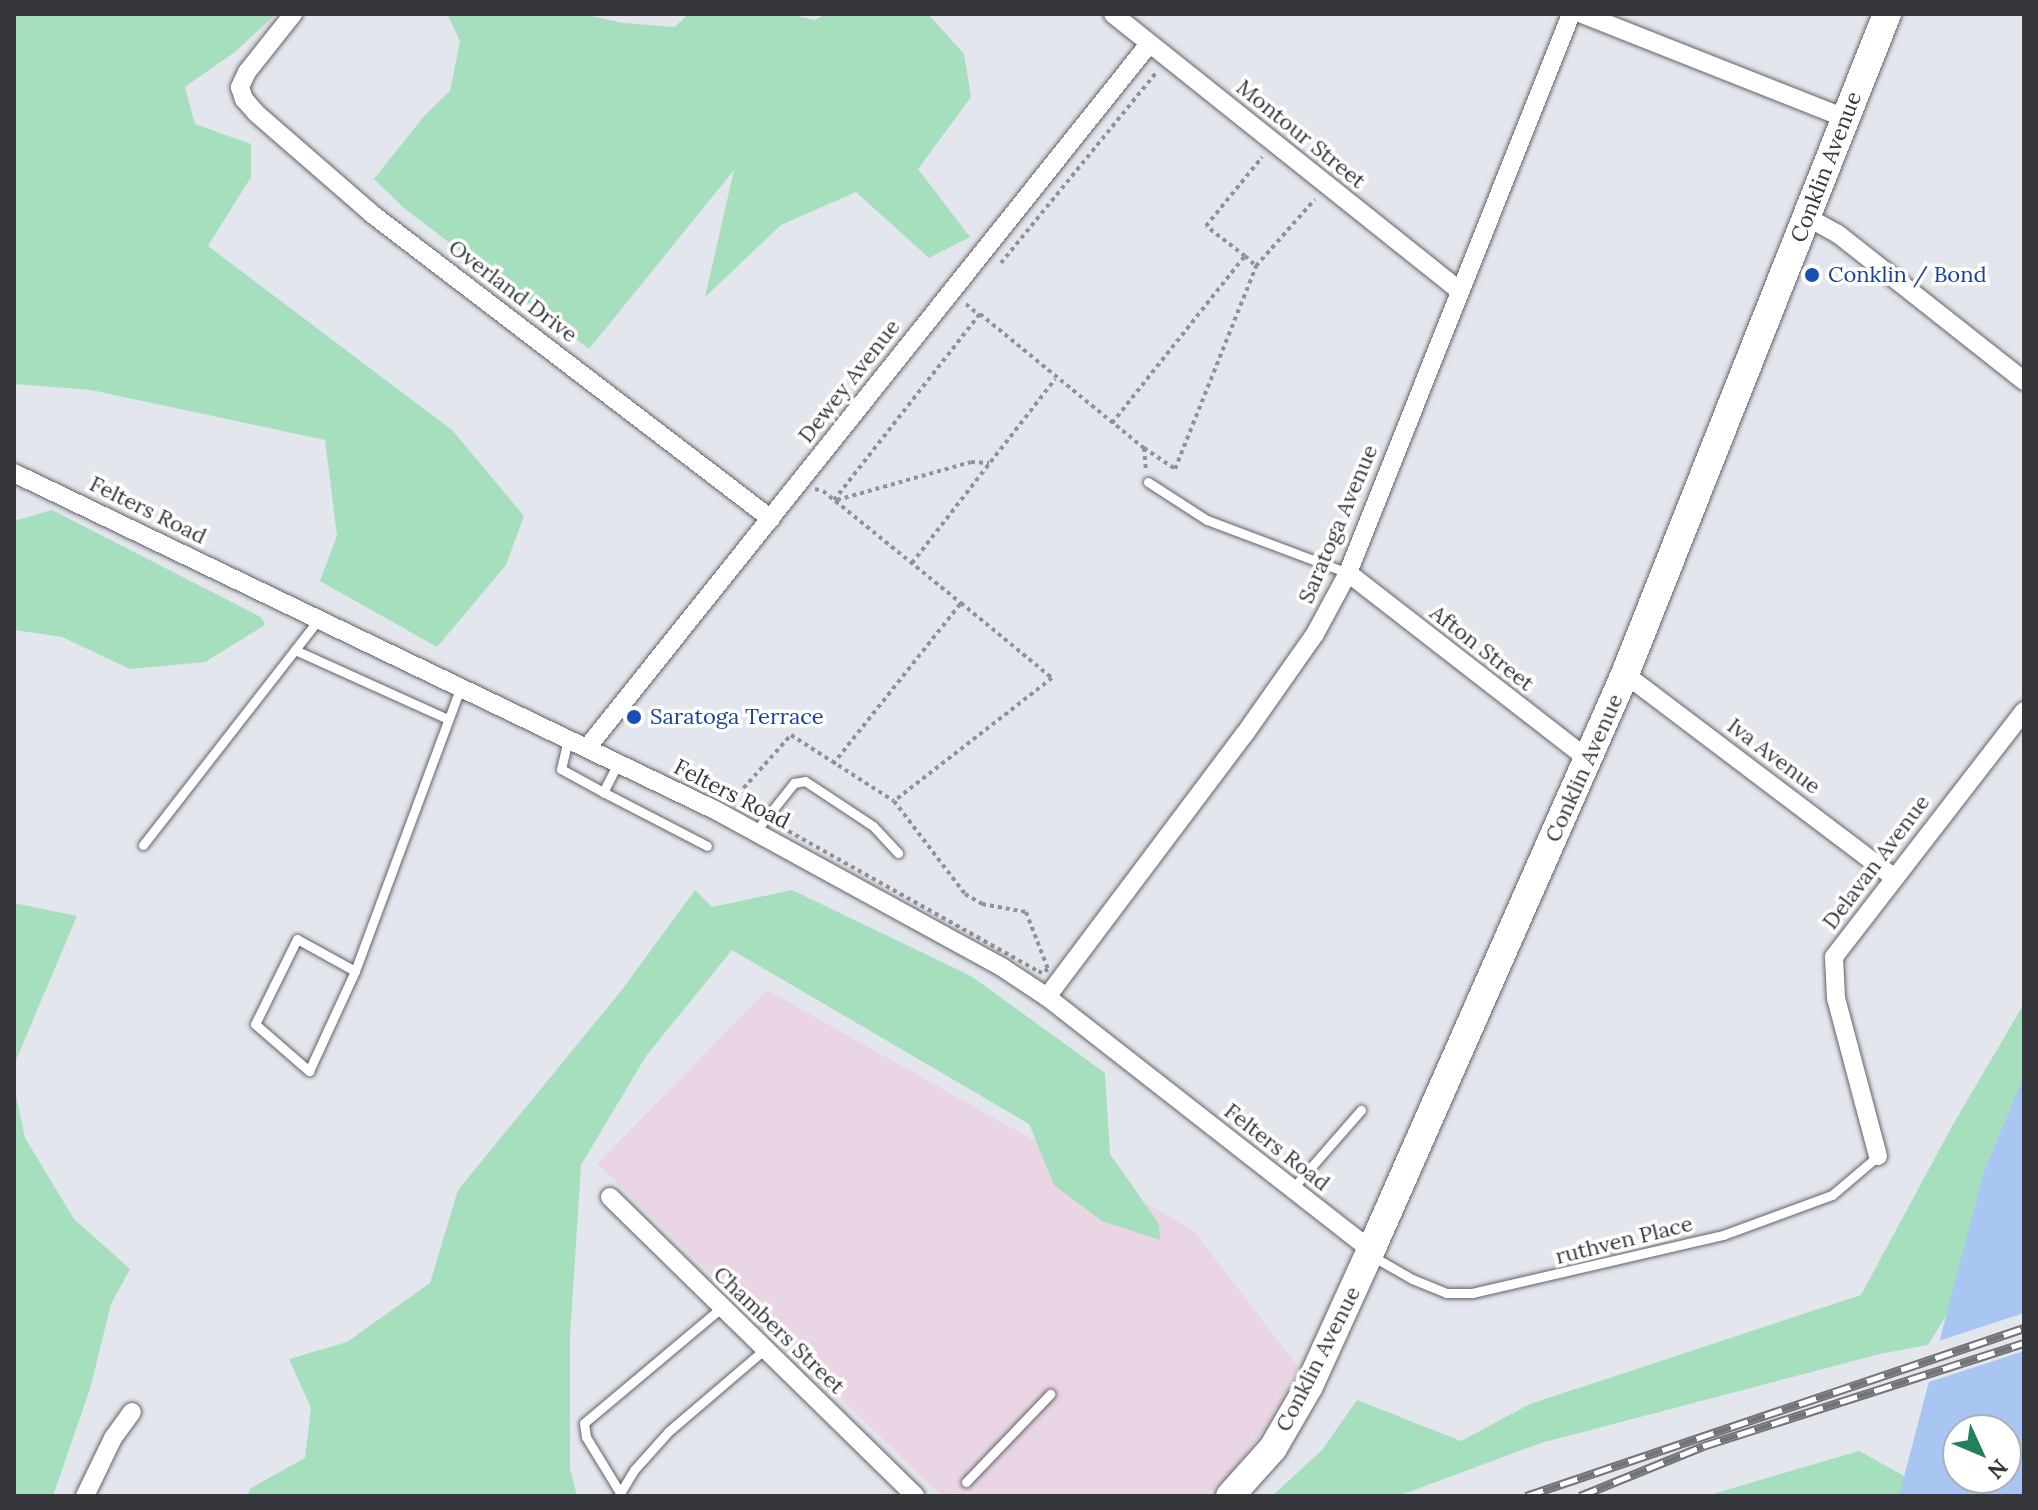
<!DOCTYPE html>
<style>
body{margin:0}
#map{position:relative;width:2038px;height:1510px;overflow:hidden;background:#e4e6ed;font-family:Lora,serif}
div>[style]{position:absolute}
.industrial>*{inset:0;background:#ead5e4}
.green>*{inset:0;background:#a5dfbe}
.water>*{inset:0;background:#a8c6f1}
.pier>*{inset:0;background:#e4e6ed}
.path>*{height:4px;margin-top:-2px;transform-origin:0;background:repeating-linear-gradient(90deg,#919297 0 4px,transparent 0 8px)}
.roads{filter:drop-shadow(0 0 2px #62636a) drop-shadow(0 0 2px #62636a)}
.lane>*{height:9px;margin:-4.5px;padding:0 4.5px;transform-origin:4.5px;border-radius:4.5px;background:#fff}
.street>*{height:18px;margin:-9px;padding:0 9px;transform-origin:9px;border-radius:9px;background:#fff}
.primary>*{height:28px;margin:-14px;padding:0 14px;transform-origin:14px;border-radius:14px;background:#fff}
.rail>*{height:9px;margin-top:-4.5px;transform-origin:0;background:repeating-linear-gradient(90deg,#fff 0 18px,#727478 0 36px);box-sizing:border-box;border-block:2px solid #727478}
.dots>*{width:22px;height:22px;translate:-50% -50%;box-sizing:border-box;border:4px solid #fff;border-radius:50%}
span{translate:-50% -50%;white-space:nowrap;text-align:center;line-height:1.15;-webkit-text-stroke:7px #fff;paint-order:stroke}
.street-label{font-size:22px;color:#36373a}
.transit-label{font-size:22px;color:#164399}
.left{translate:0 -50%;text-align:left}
.frame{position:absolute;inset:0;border:16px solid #36373a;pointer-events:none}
.north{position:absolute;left:1942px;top:1414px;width:80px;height:80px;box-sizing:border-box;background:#fff;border:2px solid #afafb0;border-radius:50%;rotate:134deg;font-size:22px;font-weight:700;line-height:32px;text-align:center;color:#36373a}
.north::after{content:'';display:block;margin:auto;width:28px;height:36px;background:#228159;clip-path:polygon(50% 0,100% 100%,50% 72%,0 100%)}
</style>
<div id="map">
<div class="industrial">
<div style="clip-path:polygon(767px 990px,1193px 1230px,1299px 1368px,1267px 1426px,1229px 1475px,1205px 1496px,942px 1496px,597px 1164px)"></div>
</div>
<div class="green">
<div style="clip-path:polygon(14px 14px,276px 14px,236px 51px,185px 87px,195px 124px,251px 144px,251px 177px,208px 246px,452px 430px,524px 516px,506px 565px,437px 647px,320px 581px,337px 536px,325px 440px,91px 390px,14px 384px)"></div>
<div style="clip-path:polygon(447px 14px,583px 14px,623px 23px,675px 27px,688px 14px,788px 14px,815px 20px,826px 14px,928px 14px,964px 54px,971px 97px,918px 169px,970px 237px,929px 258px,856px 192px,781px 225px,705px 297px,734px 170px,589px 349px,404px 208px,374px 179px,425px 115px,450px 91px,460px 41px)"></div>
<div style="clip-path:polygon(52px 510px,261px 617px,265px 625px,205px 662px,130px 669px,62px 637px,14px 630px,14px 521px)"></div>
<div style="clip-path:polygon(695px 890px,712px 907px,792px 890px,971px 976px,1105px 1073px,1110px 1154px,1159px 1224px,1160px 1240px,1102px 1221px,1054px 1185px,1029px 1124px,732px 950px,646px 1056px,581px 1165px,570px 1337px,570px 1469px,577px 1496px,247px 1496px,251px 1488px,305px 1458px,311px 1408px,289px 1359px,347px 1342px,430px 1283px,458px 1190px,621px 991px)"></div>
<div style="clip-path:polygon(14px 903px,77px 916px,14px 1065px)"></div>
<div style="clip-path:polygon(2022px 1007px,2024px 1075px,1984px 1171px,1949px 1311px,1928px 1345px,1880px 1354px,1541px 1443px,1398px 1496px,1272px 1496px,1322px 1450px,1357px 1400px,1461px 1441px,1530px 1404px,1861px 1295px,1951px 1128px)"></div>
<div style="clip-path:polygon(14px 1085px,25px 1138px,74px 1219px,130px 1269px,111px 1304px,90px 1389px,53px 1496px,14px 1496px)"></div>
<div style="clip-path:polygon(1859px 1451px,1906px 1477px,1899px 1496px,1706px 1496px)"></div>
</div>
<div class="water">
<div style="clip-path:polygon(evenodd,2024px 1075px,2024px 1496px,1899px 1496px,1984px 1171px,2024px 1075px,1958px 1430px,2006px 1430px,2006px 1478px,1958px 1478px,1958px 1430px)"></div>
</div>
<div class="pier">
<div style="clip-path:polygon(2024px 1313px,2024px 1351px,1926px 1383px,1936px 1342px)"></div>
</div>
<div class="path">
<div style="left:1245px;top:256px;width:49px;rotate:-142.4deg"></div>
<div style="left:1206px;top:226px;width:89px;rotate:-50.9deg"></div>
<div style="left:1001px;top:263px;width:247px;rotate:-50.8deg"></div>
<div style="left:966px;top:304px;width:17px;rotate:40deg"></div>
<div style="left:1112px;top:423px;width:213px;rotate:-51.5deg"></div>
<div style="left:1245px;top:256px;width:15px;rotate:42deg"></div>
<div style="left:1144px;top:448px;width:37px;rotate:34deg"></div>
<div style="left:1175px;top:469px;width:219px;rotate:-68.2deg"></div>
<div style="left:1256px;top:266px;width:89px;rotate:-48.6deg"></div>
<div style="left:815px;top:489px;width:8px;rotate:14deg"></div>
<div style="left:823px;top:491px;width:178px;rotate:39.1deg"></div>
<div style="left:834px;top:500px;width:236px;rotate:-51.9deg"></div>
<div style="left:980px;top:314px;width:212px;rotate:39.3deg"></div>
<div style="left:1144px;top:448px;width:22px;rotate:85deg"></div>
<div style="left:837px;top:500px;width:139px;rotate:-15.8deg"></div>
<div style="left:971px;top:462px;width:18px;rotate:3deg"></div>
<div style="left:912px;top:563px;width:233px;rotate:-52.1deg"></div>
<div style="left:791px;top:735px;width:122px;rotate:32.7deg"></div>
<div style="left:894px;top:801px;width:117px;rotate:52.6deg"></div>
<div style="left:965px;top:894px;width:20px;rotate:30deg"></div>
<div style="left:982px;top:904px;width:45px;rotate:10.3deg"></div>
<div style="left:1026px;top:912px;width:61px;rotate:68.9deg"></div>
<div style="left:1048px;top:969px;width:7px;rotate:146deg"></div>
<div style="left:1042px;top:973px;width:7px;rotate:-153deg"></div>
<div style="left:1036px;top:970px;width:347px;rotate:-150.7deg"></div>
<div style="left:733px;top:800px;width:87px;rotate:-48.3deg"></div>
<div style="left:833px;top:764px;width:206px;rotate:-51.5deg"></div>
<div style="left:961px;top:603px;width:118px;rotate:39.5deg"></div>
<div style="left:1052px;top:678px;width:200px;rotate:142.1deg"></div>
</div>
<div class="roads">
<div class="lane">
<div style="left:1148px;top:482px;width:70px;rotate:32.8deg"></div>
<div style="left:1207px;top:520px;width:151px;rotate:20.6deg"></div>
<div style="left:295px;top:650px;width:168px;rotate:24.3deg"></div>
<div style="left:568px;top:739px;width:31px;rotate:103deg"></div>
<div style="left:561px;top:769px;width:48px;rotate:28.7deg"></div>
<div style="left:618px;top:763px;width:33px;rotate:117deg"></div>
<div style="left:603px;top:792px;width:117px;rotate:27.4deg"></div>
<div style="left:755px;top:832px;width:63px;rotate:-51.5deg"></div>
<div style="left:794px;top:783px;width:11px;rotate:-10deg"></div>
<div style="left:805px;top:781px;width:82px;rotate:33.5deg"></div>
<div style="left:873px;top:826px;width:37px;rotate:47deg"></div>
<div style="left:143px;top:845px;width:285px;rotate:-52.1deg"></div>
<div style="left:355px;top:971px;width:66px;rotate:-151.1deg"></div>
<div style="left:297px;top:939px;width:95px;rotate:116.3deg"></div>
<div style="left:255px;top:1024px;width:72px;rotate:41deg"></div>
<div style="left:309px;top:1071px;width:110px;rotate:-65.3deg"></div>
<div style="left:355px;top:971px;width:302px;rotate:-69.6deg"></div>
<div style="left:1292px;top:1189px;width:105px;rotate:-48.9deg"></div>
<div style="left:1372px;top:1256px;width:46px;rotate:29.9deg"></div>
<div style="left:1412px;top:1279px;width:37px;rotate:22deg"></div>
<div style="left:1446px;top:1293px;width:26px"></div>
<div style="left:1472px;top:1293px;width:258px;rotate:-13deg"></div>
<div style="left:1723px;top:1235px;width:116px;rotate:-20.2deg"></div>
<div style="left:1832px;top:1195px;width:60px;rotate:-40.3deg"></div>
<div style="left:966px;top:1482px;width:122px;rotate:-46.3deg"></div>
<div style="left:619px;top:1491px;width:63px;rotate:-121.4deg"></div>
<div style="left:586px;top:1437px;width:14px;rotate:-98deg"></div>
<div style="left:584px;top:1423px;width:180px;rotate:-40deg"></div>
<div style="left:619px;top:1495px;width:29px;rotate:-59deg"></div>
<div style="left:634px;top:1470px;width:52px;rotate:-48.1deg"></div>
<div style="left:669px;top:1431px;width:126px;rotate:-40.5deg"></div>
</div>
<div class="street">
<div style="left:293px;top:14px;width:74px;rotate:128.4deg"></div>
<div style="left:247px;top:72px;width:17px;rotate:115deg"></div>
<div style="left:240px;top:87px;width:13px;rotate:72deg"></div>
<div style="left:244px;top:99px;width:18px;rotate:49deg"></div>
<div style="left:256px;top:113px;width:154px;rotate:41deg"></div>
<div style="left:372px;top:214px;width:502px;rotate:37.39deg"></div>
<div style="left:1113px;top:14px;width:444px;rotate:38.6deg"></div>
<div style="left:1582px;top:14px;width:283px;rotate:21.6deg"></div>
<div style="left:1807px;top:217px;width:35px;rotate:29deg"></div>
<div style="left:1838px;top:234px;width:237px;rotate:38.3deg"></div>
<div style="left:14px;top:473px;width:778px;rotate:25.68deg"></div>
<div style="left:715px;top:810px;width:328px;rotate:28.7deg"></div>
<div style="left:1003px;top:968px;width:53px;rotate:33.4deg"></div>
<div style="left:1047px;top:997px;width:411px;rotate:38deg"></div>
<div style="left:1348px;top:573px;width:304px;rotate:37.8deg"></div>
<div style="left:1625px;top:674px;width:336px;rotate:37.1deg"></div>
<div style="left:587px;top:748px;width:901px;rotate:-51.4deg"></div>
<div style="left:1047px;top:997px;width:328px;rotate:-53.1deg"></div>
<div style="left:1244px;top:735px;width:123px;rotate:-54.9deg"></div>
<div style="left:1315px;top:634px;width:69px;rotate:-61.6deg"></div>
<div style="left:1348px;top:573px;width:602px;rotate:-68.25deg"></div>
<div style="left:1878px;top:1156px;width:163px;rotate:-104.9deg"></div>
<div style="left:1836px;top:998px;width:41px;rotate:-92.8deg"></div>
<div style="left:1834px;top:957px;width:311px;rotate:-52.3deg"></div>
<div style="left:610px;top:1197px;width:427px;rotate:44.4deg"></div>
<div style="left:85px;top:1496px;width:64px;rotate:-64.2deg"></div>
<div style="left:113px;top:1438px;width:32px;rotate:-54deg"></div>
</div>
<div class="primary">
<div style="left:1230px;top:1496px;width:64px;rotate:-48.1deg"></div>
<div style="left:1273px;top:1448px;width:72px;rotate:-59.9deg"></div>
<div style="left:1309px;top:1386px;width:149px;rotate:-65.5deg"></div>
<div style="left:1371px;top:1250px;width:630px;rotate:-66.2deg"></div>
<div style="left:1625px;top:674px;width:710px;rotate:-68.35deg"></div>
</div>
</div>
<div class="rail">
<div style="left:1526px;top:1496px;width:526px;rotate:-18.64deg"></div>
<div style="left:1580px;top:1496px;width:133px;rotate:-22.1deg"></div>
<div style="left:1703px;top:1446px;width:337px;rotate:-17.8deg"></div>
</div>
<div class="dots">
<div style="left:1812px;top:275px;background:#1a4fb4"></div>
<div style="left:634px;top:717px;background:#1a4fb4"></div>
</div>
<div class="street-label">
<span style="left:1301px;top:134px;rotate:39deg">Montour Street</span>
<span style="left:1826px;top:167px;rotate:-69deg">Conklin Avenue</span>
<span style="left:513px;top:291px;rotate:37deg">Overland Drive</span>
<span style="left:849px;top:381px;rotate:-52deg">Dewey Avenue</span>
<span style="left:148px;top:510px;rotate:26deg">Felters Road</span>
<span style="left:1338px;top:524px;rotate:-67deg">Saratoga Avenue</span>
<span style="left:1482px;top:648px;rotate:38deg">Afton Street</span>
<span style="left:1774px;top:756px;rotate:37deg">Iva Avenue</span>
<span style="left:1584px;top:768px;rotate:-66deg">Conklin Avenue</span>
<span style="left:732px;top:794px;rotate:27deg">Felters Road</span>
<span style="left:1876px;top:862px;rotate:-53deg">Delavan Avenue</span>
<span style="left:1277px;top:1147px;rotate:38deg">Felters Road</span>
<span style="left:1624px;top:1240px;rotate:-14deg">ruthven Place</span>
<span style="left:779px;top:1330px;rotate:44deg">Chambers Street</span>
<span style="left:1318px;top:1359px;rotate:-63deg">Conklin Avenue</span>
</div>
<div class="transit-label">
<span class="left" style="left:1828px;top:275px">Conklin / Bond</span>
<span class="left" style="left:650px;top:717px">Saratoga Terrace</span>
</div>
<div class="frame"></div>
<div class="north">N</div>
</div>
